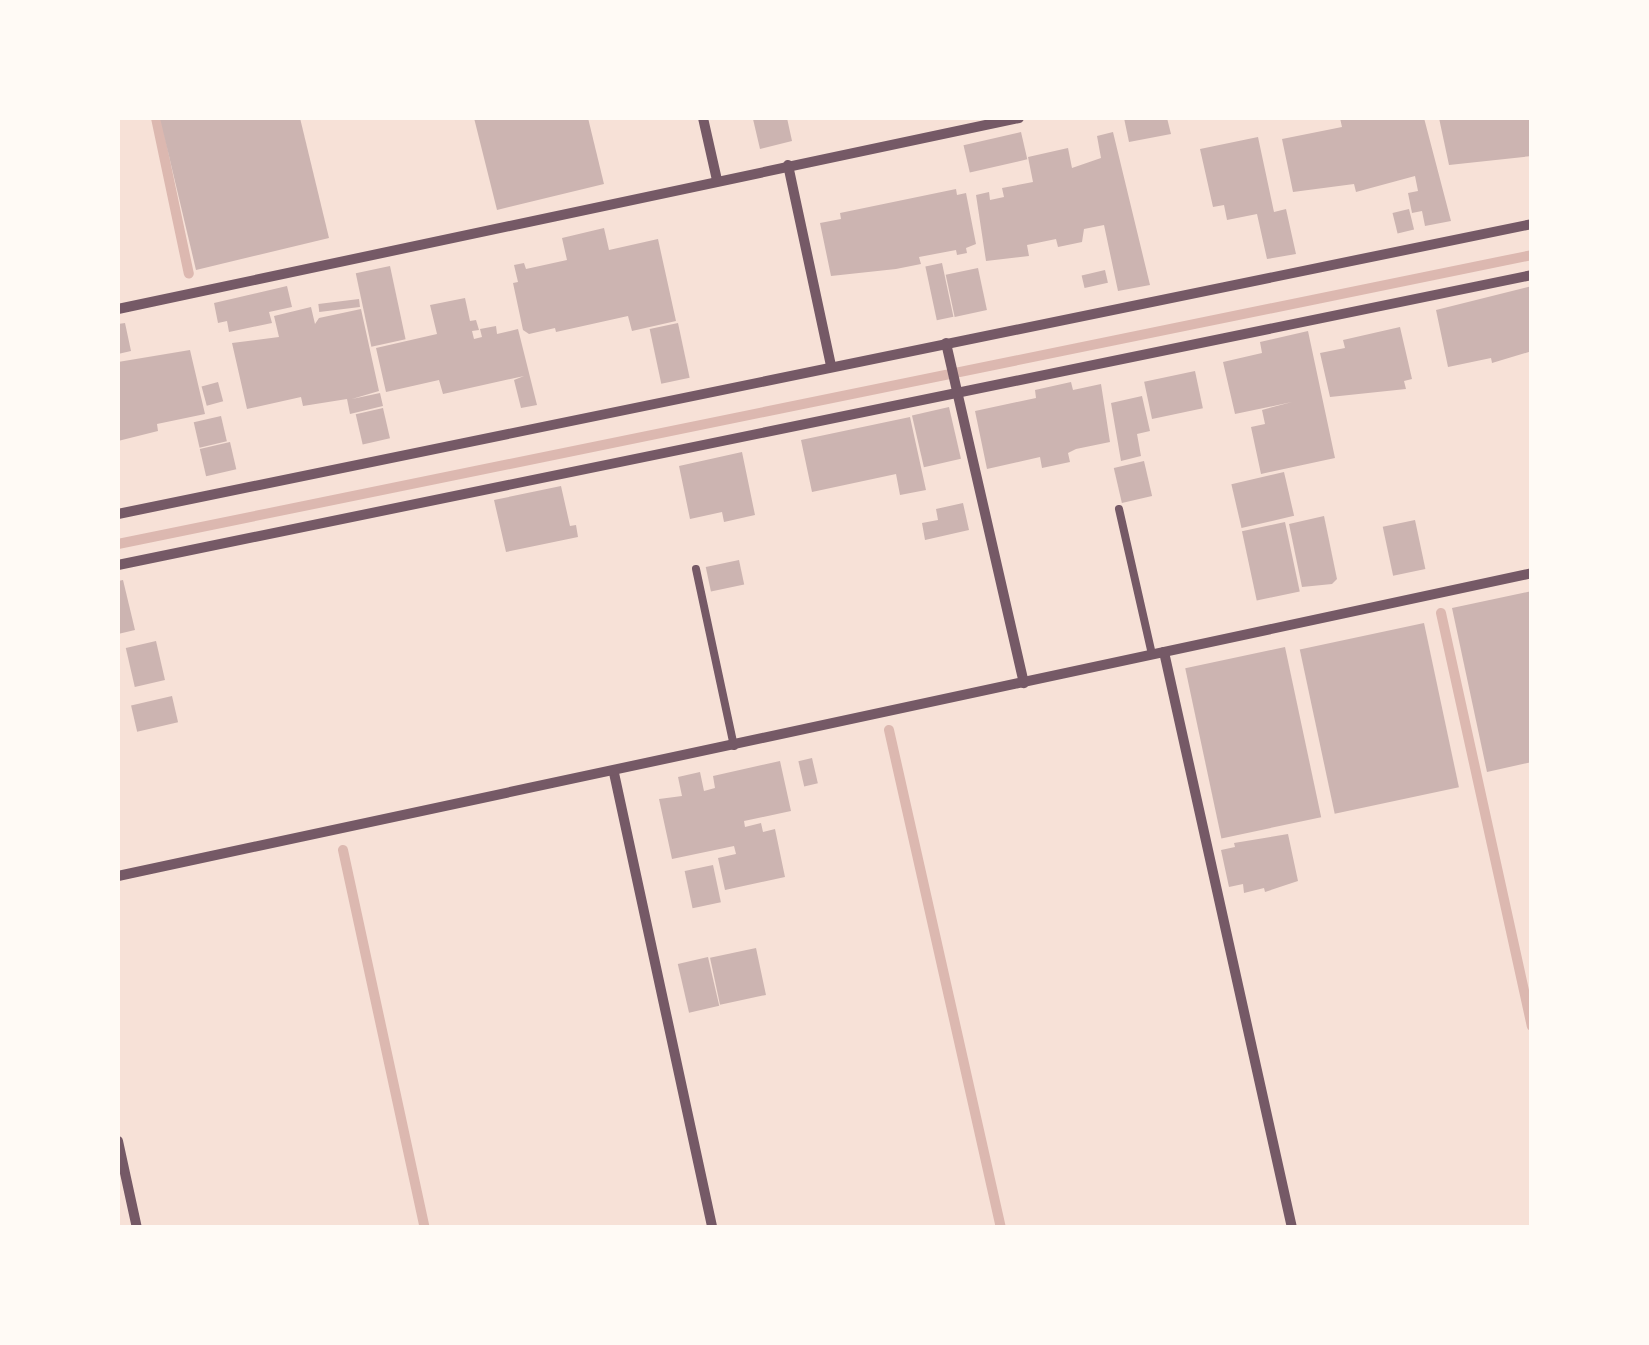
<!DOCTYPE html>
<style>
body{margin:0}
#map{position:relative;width:1649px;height:1345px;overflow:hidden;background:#f7e1d7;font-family:Inter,sans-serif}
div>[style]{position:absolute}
.stream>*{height:10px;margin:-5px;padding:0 5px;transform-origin:5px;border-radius:5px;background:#dcb8b0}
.building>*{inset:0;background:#ccb4b1;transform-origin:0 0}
.service>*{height:8px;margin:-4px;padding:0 4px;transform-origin:4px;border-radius:4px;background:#755966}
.minor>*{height:10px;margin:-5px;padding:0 5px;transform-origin:5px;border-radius:5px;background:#755966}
span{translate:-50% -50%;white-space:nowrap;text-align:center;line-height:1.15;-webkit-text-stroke:8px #fffaf5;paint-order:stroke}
.frame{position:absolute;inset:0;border:120px solid #fffaf5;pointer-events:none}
</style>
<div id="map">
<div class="stream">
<div style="left:156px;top:118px;width:159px;rotate:78.1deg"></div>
<div style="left:118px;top:544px;width:1443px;rotate:-11.55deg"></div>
<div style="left:1441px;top:613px;width:423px;rotate:77.6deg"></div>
<div style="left:889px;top:730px;width:510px;rotate:77.33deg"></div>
<div style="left:343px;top:850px;width:387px;rotate:77.8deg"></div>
</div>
<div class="building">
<div style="clip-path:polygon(160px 118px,300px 118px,329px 238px,196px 270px)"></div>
<div style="clip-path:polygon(474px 118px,588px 118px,604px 184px,497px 210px)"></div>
<div style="clip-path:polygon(758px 118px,787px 118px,792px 141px,760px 149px,753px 119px)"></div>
<div style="clip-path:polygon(1124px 118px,1167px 118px,1171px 134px,1129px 142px)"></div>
<div style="clip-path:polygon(1340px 118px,1424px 118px,1451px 221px,1425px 226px,1422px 211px,1412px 213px,1408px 193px,1418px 191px,1415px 176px,1356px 192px,1354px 184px,1293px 192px,1282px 139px,1342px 127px)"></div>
<div style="clip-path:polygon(1439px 118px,1532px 118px,1532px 156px,1449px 165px)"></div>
<div style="left:1021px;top:132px;width:28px;height:59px;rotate:77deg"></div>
<div style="clip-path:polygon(1113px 132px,1150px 285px,1118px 291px,1104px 225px,1084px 229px,1082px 242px,1058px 247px,1056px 239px,1027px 245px,1029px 256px,986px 261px,976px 195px,989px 192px,990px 200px,1004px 197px,1002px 188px,1033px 182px,1028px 157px,1068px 148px,1072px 168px,1101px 158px,1097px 136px)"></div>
<div style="clip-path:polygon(1258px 137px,1274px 212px,1286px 209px,1296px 254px,1267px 259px,1257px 214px,1227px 220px,1224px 205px,1213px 207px,1200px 149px)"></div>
<div style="clip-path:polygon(956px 189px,957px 195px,966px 193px,976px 244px,966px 248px,967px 253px,957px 255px,956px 250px,919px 257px,921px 264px,896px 269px,831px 276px,820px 223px,841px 219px,840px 213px)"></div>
<div style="left:1409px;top:209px;width:21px;height:17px;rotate:76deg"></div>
<div style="clip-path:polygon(604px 228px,609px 250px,658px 239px,676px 321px,632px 331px,628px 316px,556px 332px,555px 328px,529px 334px,523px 330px,513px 283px,518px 282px,514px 265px,524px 263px,526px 269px,567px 260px,562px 238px)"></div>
<div style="left:942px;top:263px;width:55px;height:17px;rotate:78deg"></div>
<div style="left:390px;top:266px;width:75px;height:35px;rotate:78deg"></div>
<div style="left:978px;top:268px;width:43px;height:33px;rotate:78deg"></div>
<div style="left:1105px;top:270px;width:13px;height:24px;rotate:77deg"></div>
<div style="clip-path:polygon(287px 286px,292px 307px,269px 312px,272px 323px,229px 332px,227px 321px,218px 323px,214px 303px)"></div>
<div style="clip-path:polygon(1532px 286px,1532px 351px,1492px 363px,1491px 358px,1448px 367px,1436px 310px)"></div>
<div style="clip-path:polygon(465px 298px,470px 321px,476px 320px,479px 330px,472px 331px,474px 339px,482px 337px,480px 329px,496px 326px,497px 334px,518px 329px,537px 405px,521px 408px,514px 380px,524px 376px,443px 394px,439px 380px,386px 392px,376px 348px,437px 334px,430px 305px)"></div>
<div style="left:359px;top:299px;width:8px;height:41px;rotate:83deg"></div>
<div style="clip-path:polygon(311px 307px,315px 324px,319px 318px,361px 309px,379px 391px,352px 399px,380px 393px,383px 406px,350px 414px,347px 399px,303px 406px,301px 397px,247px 409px,232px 343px,279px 337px,274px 316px)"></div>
<div style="clip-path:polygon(125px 323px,131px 351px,118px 354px,118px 324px)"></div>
<div style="left:678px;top:323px;width:56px;height:29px;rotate:78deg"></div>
<div style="clip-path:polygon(1400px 327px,1412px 379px,1404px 381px,1406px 389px,1330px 397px,1320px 353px,1345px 348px,1343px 340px)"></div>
<div style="clip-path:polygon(1308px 331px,1335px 458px,1261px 474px,1251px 427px,1265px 424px,1262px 410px,1292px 402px,1235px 414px,1223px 362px,1262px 353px,1260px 342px)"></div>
<div style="clip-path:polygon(190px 350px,205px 414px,157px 424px,158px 431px,118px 441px,118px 362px)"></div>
<div style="left:1195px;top:371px;width:38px;height:52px;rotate:78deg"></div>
<div style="left:218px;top:382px;width:20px;height:17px;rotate:75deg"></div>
<div style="clip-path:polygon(1071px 382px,1073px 390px,1101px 384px,1110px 442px,1076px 449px,1068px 453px,1070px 462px,1042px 468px,1040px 457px,987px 469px,975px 411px,1036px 398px,1035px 390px)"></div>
<div style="clip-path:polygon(1142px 396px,1150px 431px,1137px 434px,1141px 456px,1121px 461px,1111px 403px)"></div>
<div style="left:949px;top:407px;width:53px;height:38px;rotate:77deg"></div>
<div style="left:383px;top:408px;width:31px;height:28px;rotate:77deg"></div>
<div style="left:221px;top:416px;width:26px;height:28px;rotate:77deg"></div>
<div style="clip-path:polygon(910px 417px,926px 490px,900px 495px,896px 474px,812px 492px,801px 440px)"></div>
<div style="left:230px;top:442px;width:28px;height:31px;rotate:77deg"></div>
<div style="clip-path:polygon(742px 452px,755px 515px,724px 522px,722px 512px,690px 519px,679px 466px)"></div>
<div style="left:1144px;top:461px;width:36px;height:31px;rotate:77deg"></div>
<div style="left:1284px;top:472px;width:45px;height:54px;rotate:77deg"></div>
<div style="clip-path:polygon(561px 486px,570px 526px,576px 525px,578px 537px,506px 552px,494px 500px)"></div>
<div style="clip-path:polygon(963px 503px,969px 530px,925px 540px,922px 523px,938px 520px,936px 509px)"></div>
<div style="clip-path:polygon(1324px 516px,1337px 579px,1332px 584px,1302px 587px,1289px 524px)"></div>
<div style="left:1415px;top:520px;width:50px;height:33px;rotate:78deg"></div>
<div style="left:1285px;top:522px;width:71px;height:44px;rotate:78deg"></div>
<div style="left:739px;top:560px;width:25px;height:34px;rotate:78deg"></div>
<div style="clip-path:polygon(123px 580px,135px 630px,118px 634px,118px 581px)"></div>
<div style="clip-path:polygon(1532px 591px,1532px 762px,1487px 772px,1452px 608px)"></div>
<div style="left:1424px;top:623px;width:168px;height:127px;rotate:78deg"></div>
<div style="left:156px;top:641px;width:40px;height:31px;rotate:77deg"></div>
<div style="left:1285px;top:647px;width:174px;height:102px;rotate:78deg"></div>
<div style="left:172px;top:696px;width:27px;height:42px;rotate:77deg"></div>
<div style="left:812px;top:758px;width:26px;height:14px;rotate:77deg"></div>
<div style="clip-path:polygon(780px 761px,791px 811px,744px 821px,745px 827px,761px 823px,763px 832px,775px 829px,785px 877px,725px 890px,718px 858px,736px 854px,734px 846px,672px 859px,659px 799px,682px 796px,678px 777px,700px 772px,704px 791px,715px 788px,713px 776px)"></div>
<div style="clip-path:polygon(1288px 834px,1298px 881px,1265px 892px,1264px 888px,1244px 893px,1243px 884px,1229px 887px,1221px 850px,1235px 847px,1234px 843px)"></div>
<div style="left:713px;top:865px;width:38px;height:29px;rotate:78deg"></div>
<div style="left:756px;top:948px;width:48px;height:47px;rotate:78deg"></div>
<div style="left:708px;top:957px;width:50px;height:31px;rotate:77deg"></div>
</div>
<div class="service">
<div style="left:1119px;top:509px;width:149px;rotate:77.2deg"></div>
<div style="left:696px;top:569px;width:181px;rotate:77.9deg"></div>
</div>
<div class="minor">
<div style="left:703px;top:118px;width:64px;rotate:77.3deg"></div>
<div style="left:788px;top:165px;width:206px;rotate:77.9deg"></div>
<div style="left:118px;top:309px;width:921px;rotate:-11.97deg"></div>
<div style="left:946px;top:343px;width:349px;rotate:77.1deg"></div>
<div style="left:118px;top:514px;width:1443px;rotate:-11.59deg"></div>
<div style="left:118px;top:565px;width:1443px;rotate:-11.59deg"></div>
<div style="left:1164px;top:652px;width:590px;rotate:77.47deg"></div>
<div style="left:614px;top:773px;width:465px;rotate:77.8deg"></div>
<div style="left:118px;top:876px;width:1446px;rotate:-12.09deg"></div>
<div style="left:118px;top:1141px;width:89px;rotate:77.7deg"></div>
</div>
<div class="frame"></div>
</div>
